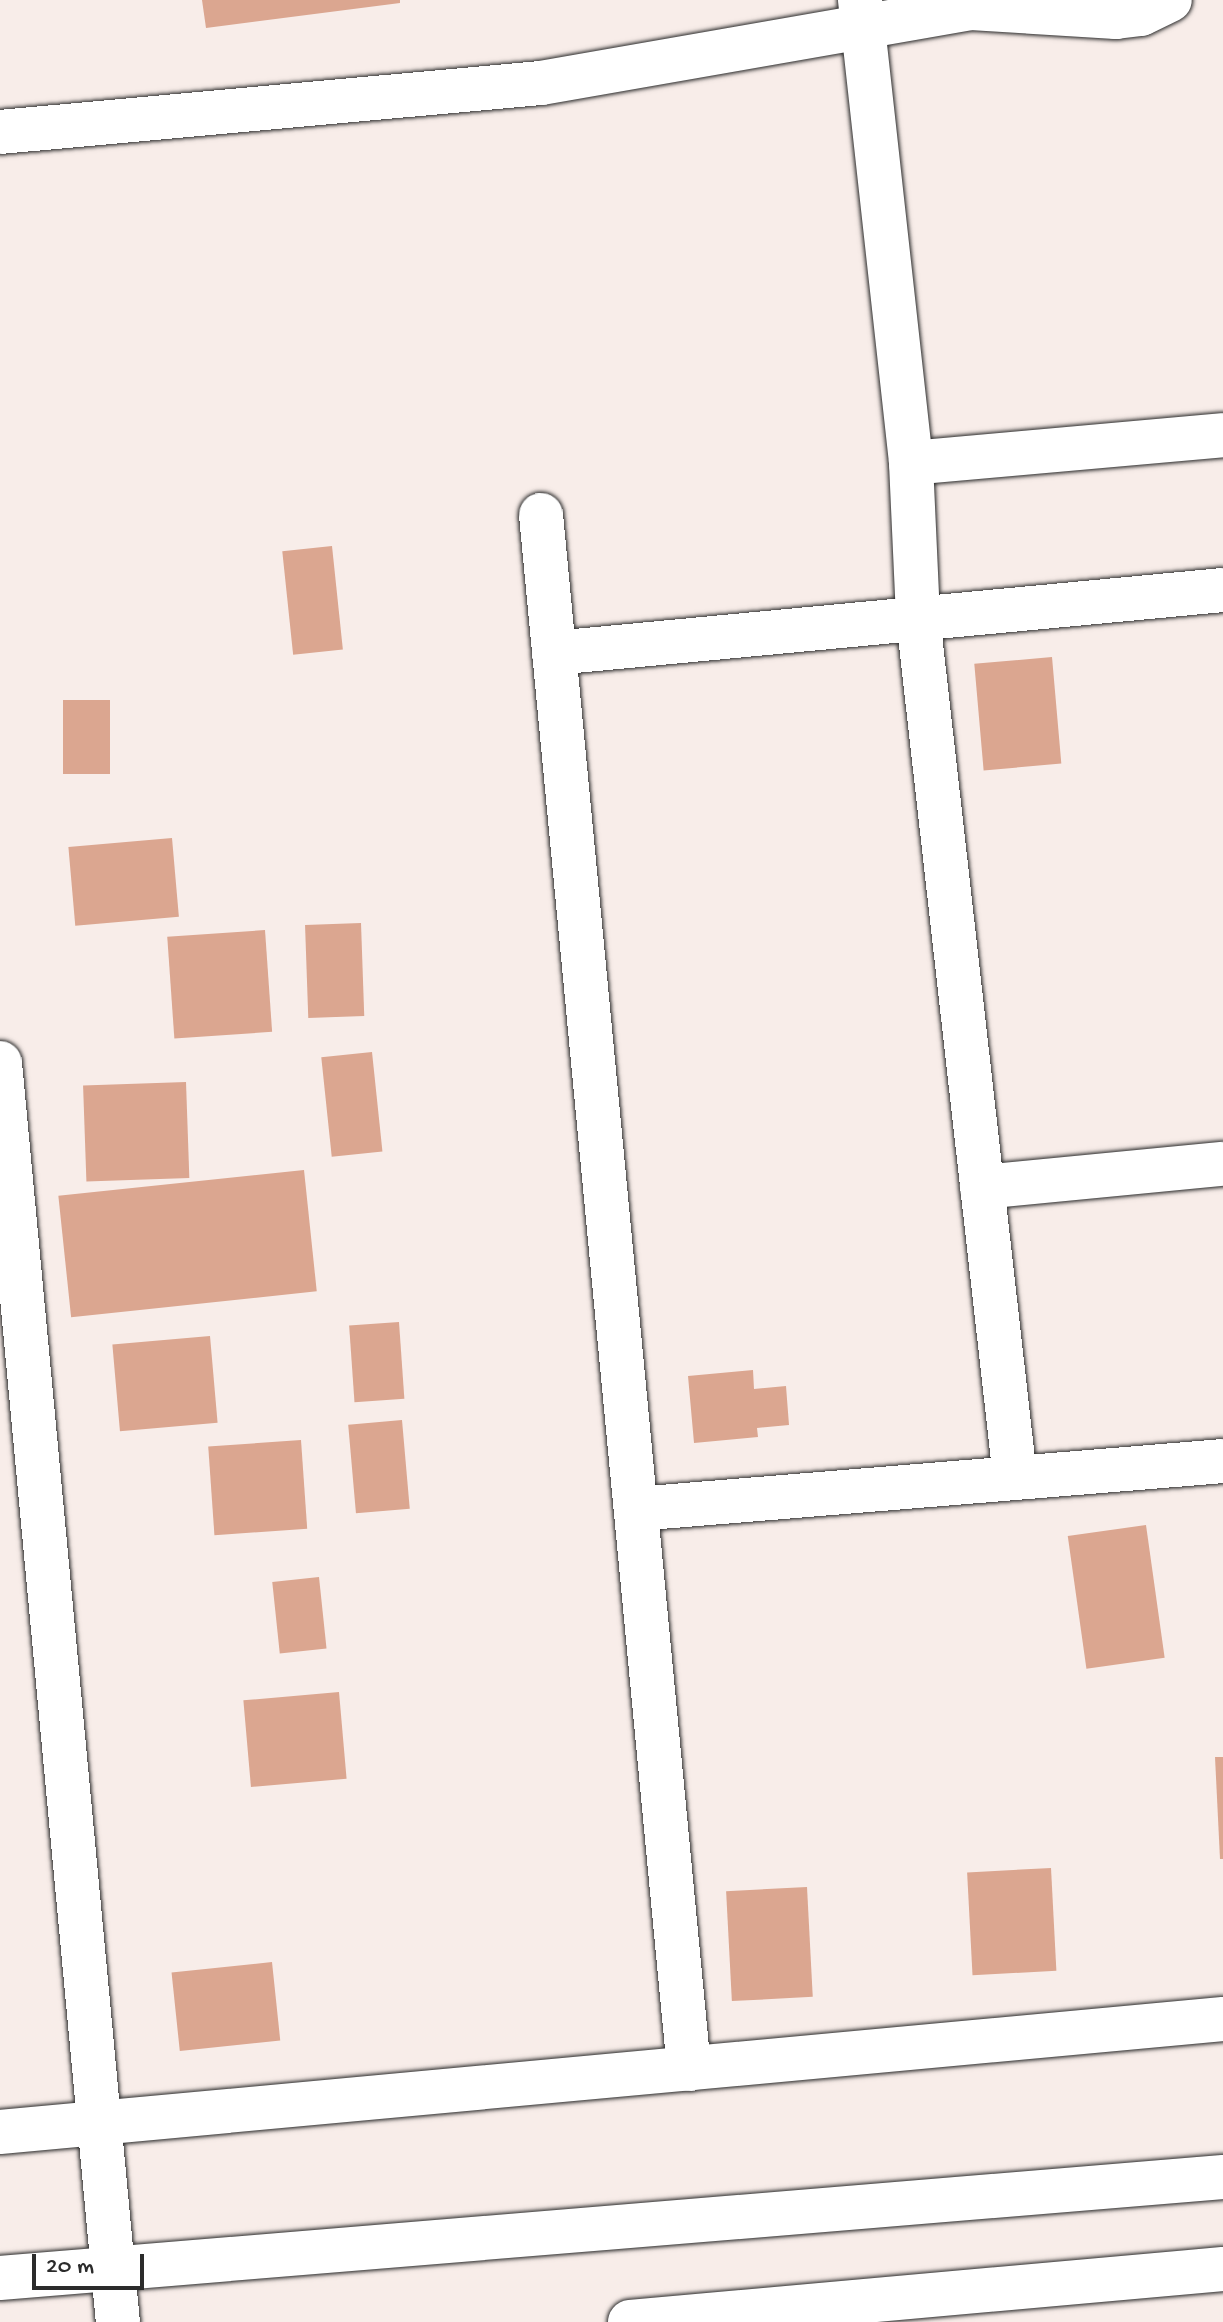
<!DOCTYPE html>
<style>
body{margin:0}
#map{position:relative;width:1223px;height:2322px;overflow:hidden;background:#f8ede9;font-family:"Gochi Hand",sans-serif}
div>[style]{position:absolute}
.building>*{inset:0;background:#dba690;transform-origin:0 0}
.roads{filter:drop-shadow(0 0 2px #2b2b2b) drop-shadow(0 0 2px #2b2b2b)}
.minor>*{height:44px;margin:-22px;padding:0 22px;transform-origin:22px;border-radius:22px;background:#fff}
span{translate:-50% -50%;white-space:nowrap;text-align:center;line-height:1.15;-webkit-text-stroke:8px #fff;paint-order:stroke}
.scale{position:absolute;left:32px;top:2254px;width:112px;height:36px;box-sizing:border-box;border:4px solid #2b2b2b;border-top:0;padding-left:10px;font-size:24px;line-height:28px;white-space:nowrap;color:#2b2b2b;-webkit-text-stroke:6px #fff;paint-order:stroke}
</style>
<div id="map">
<div class="building">
<div style="clip-path:polygon(202px 0,400px 0,400px 3px,206px 28px)"></div>
<div style="left:332px;top:546px;width:104px;height:50px;rotate:84deg"></div>
<div style="left:1052px;top:657px;width:107px;height:78px;rotate:85deg"></div>
<div style="left:63px;top:700px;width:47px;height:74px"></div>
<div style="left:172px;top:838px;width:79px;height:104px;rotate:85deg"></div>
<div style="left:361px;top:923px;width:93px;height:56px;rotate:88deg"></div>
<div style="left:265px;top:930px;width:102px;height:98px;rotate:86deg"></div>
<div style="left:372px;top:1052px;width:100px;height:51px;rotate:84deg"></div>
<div style="left:186px;top:1082px;width:96px;height:103px;rotate:88deg"></div>
<div style="left:304px;top:1170px;width:122px;height:247px;rotate:84deg"></div>
<div style="left:399px;top:1322px;width:77px;height:50px;rotate:86deg"></div>
<div style="left:210px;top:1336px;width:87px;height:98px;rotate:85deg"></div>
<div style="clip-path:polygon(753px 1370px,754px 1389px,786px 1386px,789px 1425px,757px 1428px,758px 1437px,694px 1443px,688px 1376px)"></div>
<div style="left:402px;top:1420px;width:89px;height:54px;rotate:85deg"></div>
<div style="left:301px;top:1440px;width:89px;height:93px;rotate:86deg"></div>
<div style="left:1146px;top:1525px;width:134px;height:79px;rotate:82deg"></div>
<div style="left:319px;top:1577px;width:72px;height:47px;rotate:84deg"></div>
<div style="left:339px;top:1692px;width:87px;height:96px;rotate:85deg"></div>
<div style="clip-path:polygon(1215px 1757px,1223px 1757px,1223px 1859px,1220px 1859px)"></div>
<div style="left:1051px;top:1868px;width:103px;height:84px;rotate:87deg"></div>
<div style="left:807px;top:1887px;width:110px;height:81px;rotate:87deg"></div>
<div style="left:272px;top:1962px;width:79px;height:101px;rotate:84deg"></div>
</div>
<div class="roads">
<div class="minor">
<div style="left:860px;top:0;width:466px;rotate:83.7deg"></div>
<div style="left:911px;top:463px;width:155px;rotate:87.4deg"></div>
<div style="left:918px;top:618px;width:865px;rotate:83.56deg"></div>
<div style="left:0;top:132px;width:543px;rotate:-5.18deg"></div>
<div style="left:541px;top:83px;width:436px;rotate:-9.9deg"></div>
<div style="left:971px;top:8px;width:145px;rotate:3.6deg"></div>
<div style="left:1116px;top:17px;width:25px;rotate:-7deg"></div>
<div style="left:1141px;top:14px;width:32px;rotate:-26deg"></div>
<div style="left:911px;top:463px;width:313px;rotate:-5.1deg"></div>
<div style="left:541px;top:515px;width:1561px;rotate:84.56deg"></div>
<div style="left:554px;top:653px;width:672px;rotate:-5.38deg"></div>
<div style="left:0;top:1063px;width:1265px;rotate:84.65deg"></div>
<div style="left:982px;top:1187px;width:242px;rotate:-5.5deg"></div>
<div style="left:636px;top:1509px;width:589px;rotate:-4.67deg"></div>
<div style="left:0;top:2132px;width:1228px;rotate:-5.28deg"></div>
<div style="left:0;top:2278px;width:1227px;rotate:-4.72deg"></div>
<div style="left:630px;top:2322px;width:595px;rotate:-5.11deg"></div>
</div>
</div>
<div class="scale">20 m</div>
</div>
